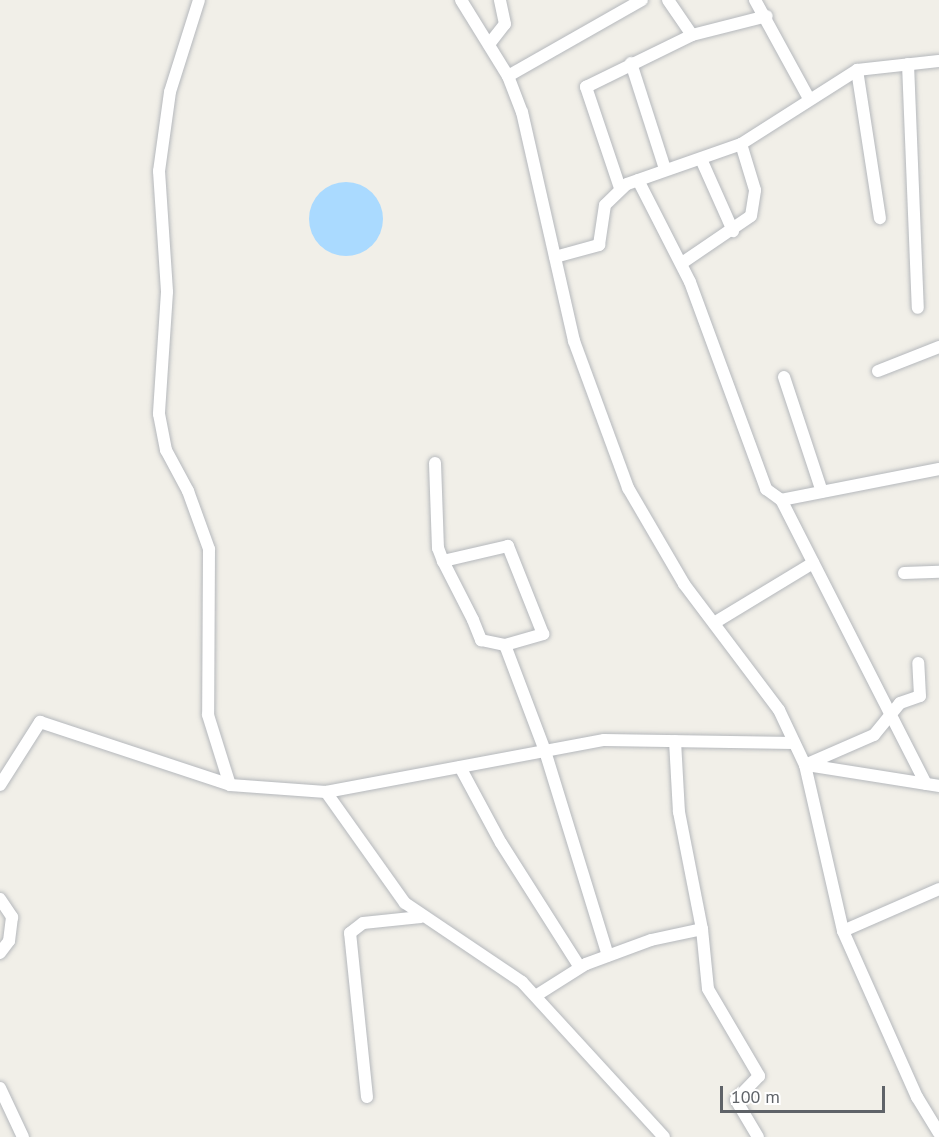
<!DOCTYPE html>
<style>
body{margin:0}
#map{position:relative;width:939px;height:1137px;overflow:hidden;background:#f1efe8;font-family:"PT Sans",sans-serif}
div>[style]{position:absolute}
.water>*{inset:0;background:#aadaff}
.round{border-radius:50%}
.roads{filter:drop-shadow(0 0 2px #b5b8bc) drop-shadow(0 0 2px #b5b8bc)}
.minor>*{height:12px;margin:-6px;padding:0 6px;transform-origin:6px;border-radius:6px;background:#fff}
span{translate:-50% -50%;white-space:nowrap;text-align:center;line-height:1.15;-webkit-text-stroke:4.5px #fff;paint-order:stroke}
.scale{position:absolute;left:720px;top:1086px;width:165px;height:27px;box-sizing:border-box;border:3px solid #5f6368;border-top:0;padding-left:8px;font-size:18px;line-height:21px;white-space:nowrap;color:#5f6368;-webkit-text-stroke:4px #fff;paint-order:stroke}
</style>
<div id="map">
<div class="water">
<div class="round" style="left:309px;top:182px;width:74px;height:74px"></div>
</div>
<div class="roads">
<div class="minor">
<div style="left:199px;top:0;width:96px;rotate:107.5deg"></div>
<div style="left:170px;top:92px;width:80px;rotate:97.9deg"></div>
<div style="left:159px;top:171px;width:121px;rotate:86.2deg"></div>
<div style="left:167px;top:292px;width:122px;rotate:93.8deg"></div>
<div style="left:159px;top:414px;width:37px;rotate:79deg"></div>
<div style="left:166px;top:450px;width:47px;rotate:61.8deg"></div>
<div style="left:188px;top:491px;width:62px;rotate:70.1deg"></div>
<div style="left:209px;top:549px;width:166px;rotate:90.3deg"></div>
<div style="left:208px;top:715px;width:73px;rotate:72.6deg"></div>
<div style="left:461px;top:0;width:89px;rotate:58.3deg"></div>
<div style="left:508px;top:76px;width:39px;rotate:69deg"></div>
<div style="left:522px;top:112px;width:235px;rotate:77.2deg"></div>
<div style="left:574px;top:341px;width:157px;rotate:69.8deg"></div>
<div style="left:628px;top:488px;width:111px;rotate:59.7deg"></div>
<div style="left:684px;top:584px;width:158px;rotate:53deg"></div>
<div style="left:779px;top:710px;width:61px;rotate:64.7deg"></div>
<div style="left:805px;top:765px;width:170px;rotate:77.1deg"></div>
<div style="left:843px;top:931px;width:182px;rotate:66deg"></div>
<div style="left:917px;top:1097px;width:42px;rotate:58.6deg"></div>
<div style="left:668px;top:0;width:42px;rotate:55.6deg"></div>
<div style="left:755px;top:0;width:111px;rotate:61.3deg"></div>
<div style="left:490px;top:43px;width:24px;rotate:-52deg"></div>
<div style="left:505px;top:24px;width:25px;rotate:-102deg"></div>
<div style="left:631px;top:63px;width:111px;rotate:72.2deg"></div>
<div style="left:908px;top:64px;width:244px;rotate:87.7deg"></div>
<div style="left:857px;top:70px;width:150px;rotate:81.2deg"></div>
<div style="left:508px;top:76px;width:154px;rotate:-29.6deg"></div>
<div style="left:701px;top:159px;width:79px;rotate:66deg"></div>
<div style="left:638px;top:180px;width:114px;rotate:63deg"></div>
<div style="left:690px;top:282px;width:221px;rotate:69.8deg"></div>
<div style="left:766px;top:489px;width:19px;rotate:36deg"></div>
<div style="left:620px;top:188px;width:107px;rotate:-108.6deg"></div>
<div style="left:586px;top:87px;width:118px;rotate:-26.1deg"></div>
<div style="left:692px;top:35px;width:77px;rotate:-14.2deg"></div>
<div style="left:555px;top:257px;width:46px;rotate:-15.3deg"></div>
<div style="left:599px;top:245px;width:40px;rotate:-81.5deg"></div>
<div style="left:605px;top:205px;width:30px;rotate:-44deg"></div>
<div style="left:627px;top:184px;width:121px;rotate:-19.3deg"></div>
<div style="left:741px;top:144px;width:138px;rotate:-32.5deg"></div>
<div style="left:857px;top:70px;width:82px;rotate:-6.3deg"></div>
<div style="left:682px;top:263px;width:83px;rotate:-34.3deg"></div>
<div style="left:751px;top:216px;width:26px;rotate:-81deg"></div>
<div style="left:755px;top:190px;width:48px;rotate:-106.9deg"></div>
<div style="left:878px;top:371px;width:66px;rotate:-21.5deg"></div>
<div style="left:784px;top:377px;width:121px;rotate:71.7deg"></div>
<div style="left:435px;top:463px;width:85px;rotate:88deg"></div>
<div style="left:438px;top:548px;width:14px;rotate:69deg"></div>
<div style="left:443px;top:561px;width:66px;rotate:63deg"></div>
<div style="left:473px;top:620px;width:22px;rotate:68deg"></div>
<div style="left:481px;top:640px;width:25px;rotate:12deg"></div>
<div style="left:505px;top:645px;width:40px;rotate:-16deg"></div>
<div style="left:543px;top:634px;width:95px;rotate:-111.7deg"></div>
<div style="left:508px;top:546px;width:67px;rotate:167deg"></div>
<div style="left:904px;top:573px;width:35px;rotate:-2deg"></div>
<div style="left:714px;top:623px;width:116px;rotate:-31.2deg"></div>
<div style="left:505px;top:645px;width:113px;rotate:69.3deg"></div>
<div style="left:545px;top:751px;width:214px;rotate:72.9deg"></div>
<div style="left:675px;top:741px;width:71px;rotate:86.8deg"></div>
<div style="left:679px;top:812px;width:119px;rotate:78.9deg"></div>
<div style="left:805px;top:765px;width:75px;rotate:-23.5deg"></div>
<div style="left:874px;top:735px;width:41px;rotate:-50.9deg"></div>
<div style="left:900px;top:703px;width:21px;rotate:-19deg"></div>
<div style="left:920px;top:696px;width:33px;rotate:-93deg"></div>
<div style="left:807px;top:765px;width:134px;rotate:9deg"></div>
<div style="left:460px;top:767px;width:86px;rotate:61.7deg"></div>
<div style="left:501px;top:843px;width:146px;rotate:57.6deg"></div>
<div style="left:926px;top:784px;width:319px;rotate:-117deg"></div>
<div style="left:781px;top:500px;width:161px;rotate:-11.1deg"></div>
<div style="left:0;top:785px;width:75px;rotate:-57.6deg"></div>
<div style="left:40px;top:722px;width:200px;rotate:18.3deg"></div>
<div style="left:230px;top:785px;width:96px;rotate:4.2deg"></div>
<div style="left:326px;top:792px;width:136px;rotate:54.6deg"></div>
<div style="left:405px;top:903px;width:141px;rotate:34deg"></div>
<div style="left:522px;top:982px;width:210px;rotate:47.5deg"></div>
<div style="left:326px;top:792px;width:283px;rotate:-10.6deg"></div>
<div style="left:604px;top:740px;width:190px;rotate:0.9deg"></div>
<div style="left:0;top:899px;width:22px;rotate:56deg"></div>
<div style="left:12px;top:917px;width:24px;rotate:97deg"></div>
<div style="left:9px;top:941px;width:15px;rotate:127deg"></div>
<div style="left:843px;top:931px;width:105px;rotate:-23.6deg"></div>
<div style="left:537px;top:995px;width:58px;rotate:-32.3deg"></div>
<div style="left:586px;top:964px;width:69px;rotate:-20.3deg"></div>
<div style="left:651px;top:940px;width:52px;rotate:-12.2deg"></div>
<div style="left:702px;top:929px;width:60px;rotate:84.3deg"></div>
<div style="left:708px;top:989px;width:101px;rotate:59.6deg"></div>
<div style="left:759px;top:1076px;width:33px;rotate:134deg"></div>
<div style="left:736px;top:1100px;width:43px;rotate:59.3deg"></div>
<div style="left:0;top:1088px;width:54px;rotate:64.9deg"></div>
<div style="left:367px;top:1097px;width:165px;rotate:-95.9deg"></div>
<div style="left:350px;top:933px;width:16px;rotate:-38deg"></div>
<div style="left:363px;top:923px;width:58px;rotate:-5.9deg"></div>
</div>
</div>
<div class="scale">100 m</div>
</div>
